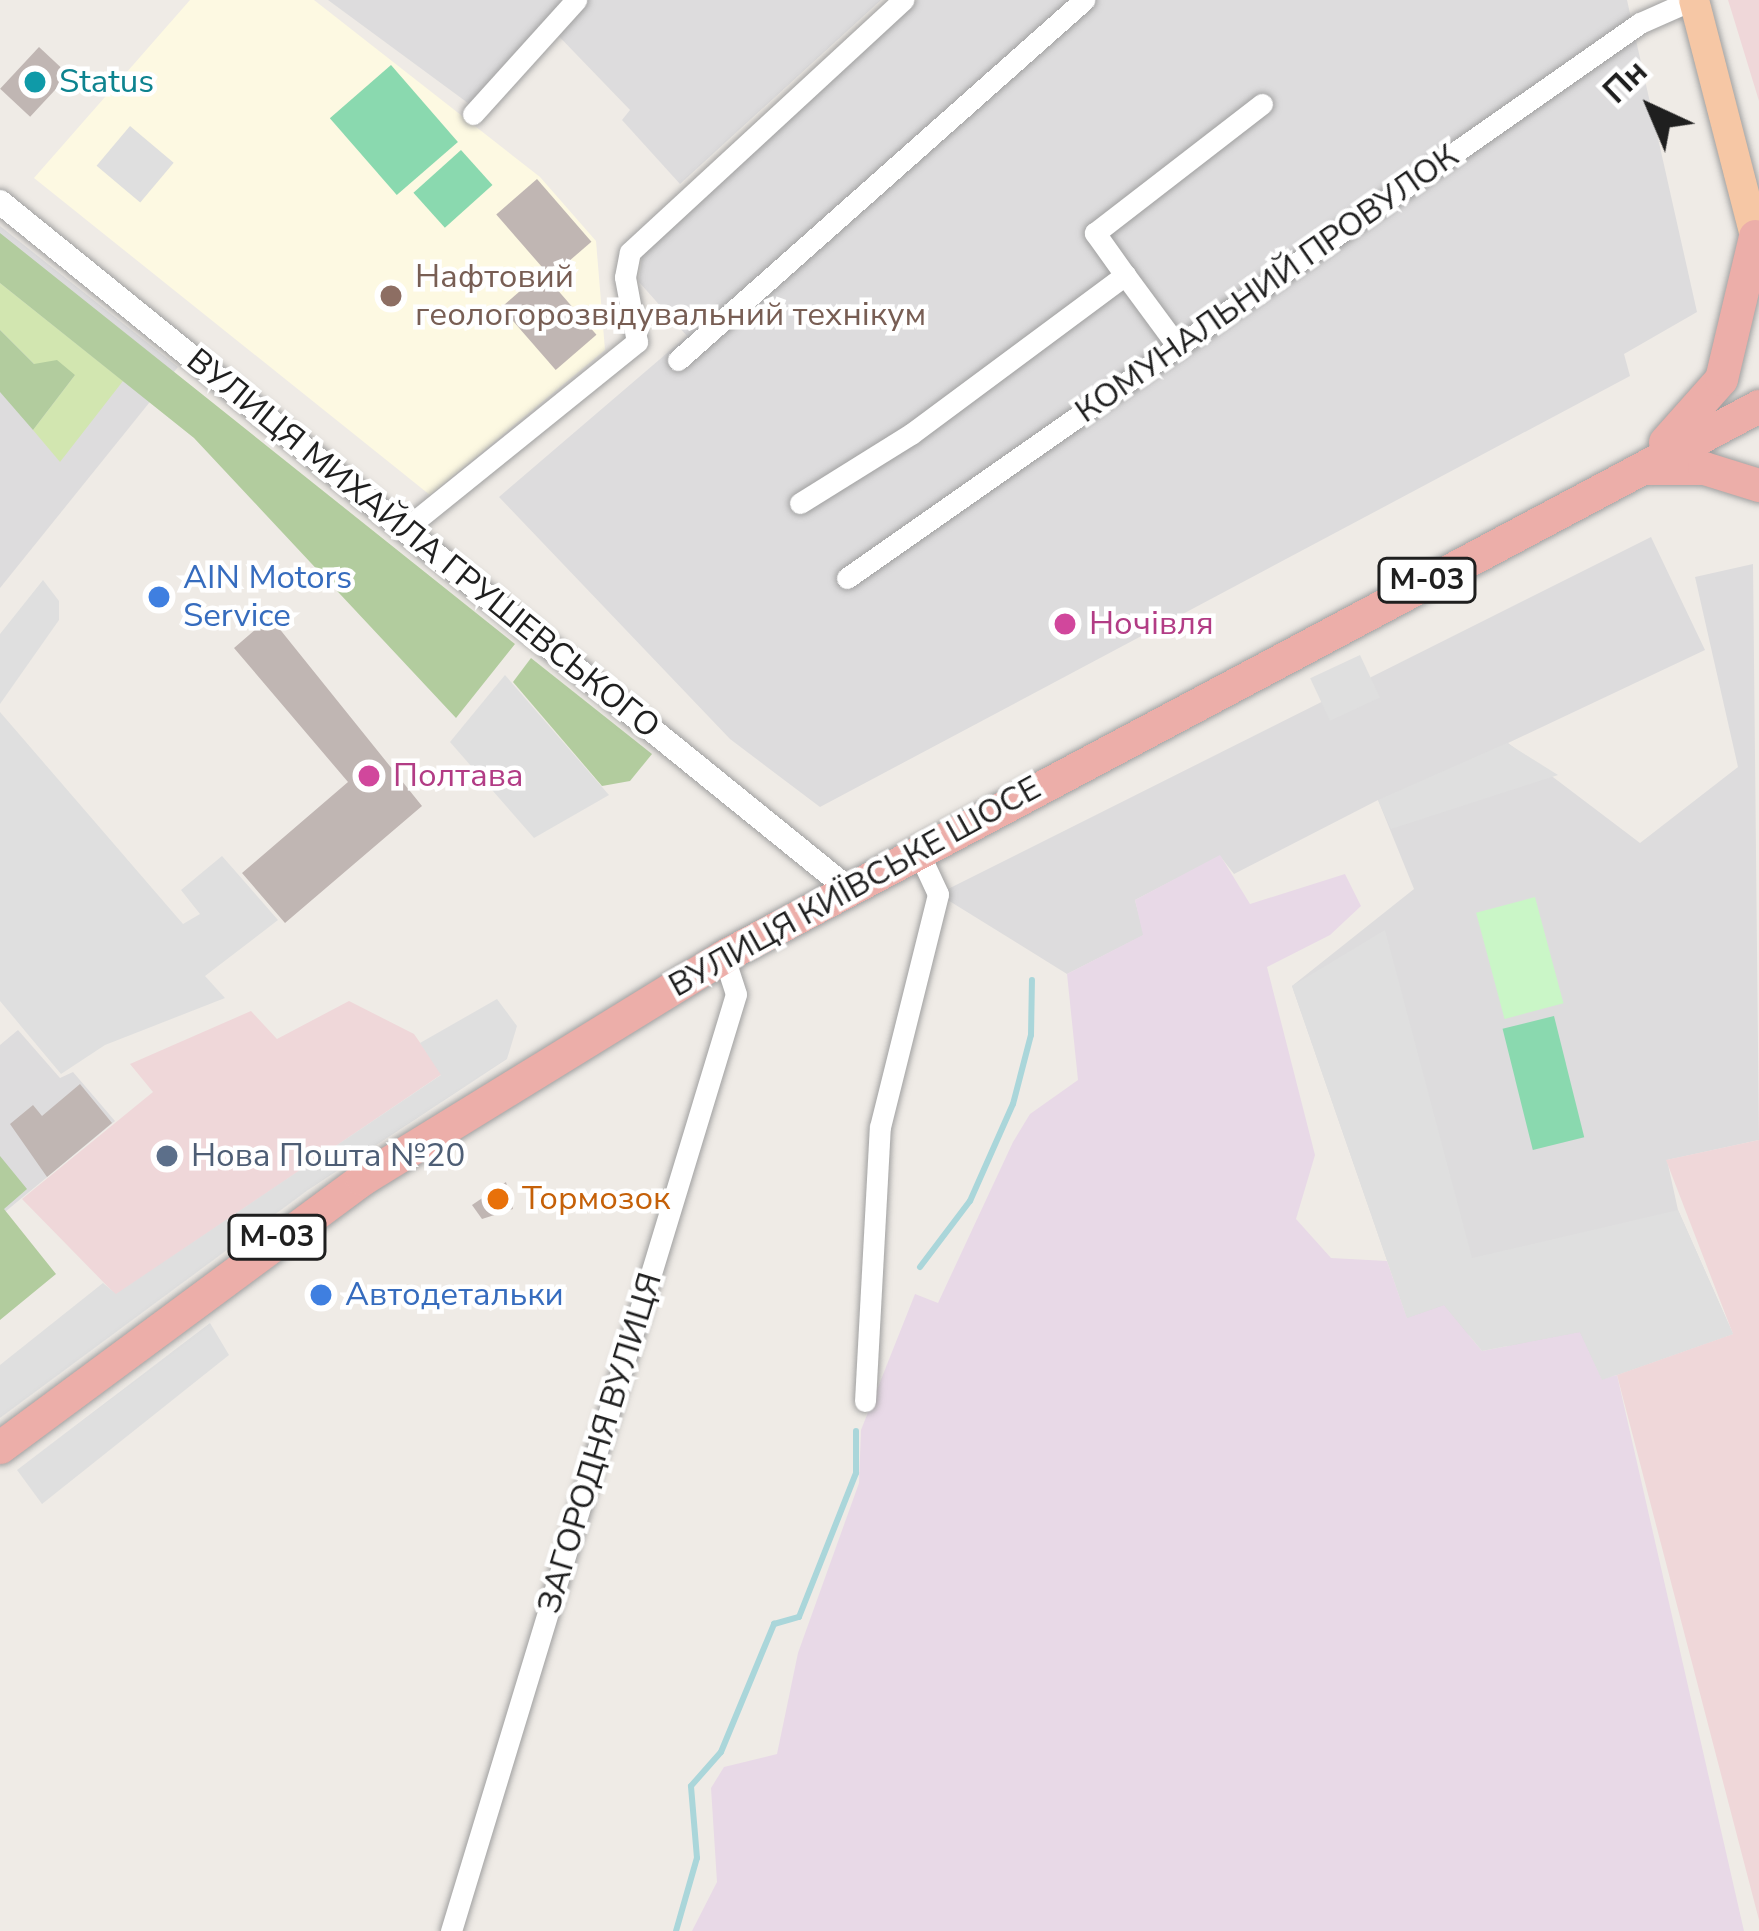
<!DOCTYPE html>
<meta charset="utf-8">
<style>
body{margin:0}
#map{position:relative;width:1759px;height:1931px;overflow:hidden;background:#efebe6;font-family:"Nunito Sans",sans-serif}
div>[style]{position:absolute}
.residential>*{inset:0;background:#dddcdd}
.commercial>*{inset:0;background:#efd7d9}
.industrial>*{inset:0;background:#e8d9e7}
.education>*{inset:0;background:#fdf9e2}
.grass>*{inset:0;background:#d2e6b0}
.forest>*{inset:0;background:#b2cc9e}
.park>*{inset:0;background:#caf6c7;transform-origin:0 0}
.pitch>*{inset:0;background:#8ad9af;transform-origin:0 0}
.parking>*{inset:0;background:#dfdfdf;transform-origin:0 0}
.stream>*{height:6px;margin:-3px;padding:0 3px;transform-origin:3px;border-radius:3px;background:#aad6da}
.building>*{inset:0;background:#c0b6b3;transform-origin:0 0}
.roads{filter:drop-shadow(0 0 3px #a0a0a0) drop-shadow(0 0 3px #a0a0a0)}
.minor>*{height:21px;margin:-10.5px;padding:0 10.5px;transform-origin:10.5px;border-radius:10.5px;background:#fff}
.tertiary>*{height:24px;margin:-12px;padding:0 12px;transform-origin:12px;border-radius:12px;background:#fff}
.primary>*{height:30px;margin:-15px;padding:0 15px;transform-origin:15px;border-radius:15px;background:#f6c7a5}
.trunk>*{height:33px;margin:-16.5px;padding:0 16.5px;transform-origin:16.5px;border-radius:16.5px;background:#ecaea9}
.dots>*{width:33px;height:33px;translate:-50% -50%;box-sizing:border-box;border:6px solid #fff;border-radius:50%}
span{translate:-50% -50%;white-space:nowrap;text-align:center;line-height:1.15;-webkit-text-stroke:9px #fff;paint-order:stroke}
.shield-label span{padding:3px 9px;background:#fff;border:3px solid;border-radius:9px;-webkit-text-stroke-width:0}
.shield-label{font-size:30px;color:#1f1f1f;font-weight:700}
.culture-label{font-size:33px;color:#0d838f}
.left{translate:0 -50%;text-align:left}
.education-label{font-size:33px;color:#785e54}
.street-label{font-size:33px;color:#1f1f1f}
.shop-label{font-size:33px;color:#366cbe}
.hotel-label{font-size:33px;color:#b23c85}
.service-label{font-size:33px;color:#4e5e75}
.food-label{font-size:33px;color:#c56008}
.north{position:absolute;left:1591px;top:48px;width:120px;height:120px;-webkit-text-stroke:9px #fff;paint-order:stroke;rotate:316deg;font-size:33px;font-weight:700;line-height:48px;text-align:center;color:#1f1f1f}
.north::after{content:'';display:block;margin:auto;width:42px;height:54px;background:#1f1f1f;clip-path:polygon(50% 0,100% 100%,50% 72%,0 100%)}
</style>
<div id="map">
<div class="residential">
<div style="clip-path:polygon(328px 0,881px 0,680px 184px,622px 120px,630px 110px,548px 25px,472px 106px)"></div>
<div style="clip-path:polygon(917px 0,1627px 0,1697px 312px,1624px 354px,1630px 376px,820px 807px,730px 739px,499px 497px,687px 336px,639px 282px,642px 255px)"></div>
<div style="clip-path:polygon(0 226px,178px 367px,0 588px)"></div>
<div style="clip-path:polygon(1651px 537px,1705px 650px,1508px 743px,1640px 843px,1738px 767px,1695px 577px,1753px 564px,1759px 1140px,1667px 1160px,1678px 1210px,1733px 1334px,1617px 1375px,1407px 1318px,1292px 986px,1414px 889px,1378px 800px,1234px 874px,1220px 856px,1135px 900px,1144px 935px,1067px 974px,938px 894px)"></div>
<div style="clip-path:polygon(18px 1030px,60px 1078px,73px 1072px,115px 1121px,0 1216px,0 1045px)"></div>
</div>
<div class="commercial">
<div style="clip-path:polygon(1728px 0,1759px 0,1759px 101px,1733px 16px)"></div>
<div style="clip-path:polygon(349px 1001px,414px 1034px,442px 1074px,116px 1295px,22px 1199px,153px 1092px,130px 1064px,251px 1011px,277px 1039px)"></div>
<div style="clip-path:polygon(1759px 1140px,1759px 1920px,1617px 1375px,1733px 1334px,1666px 1160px)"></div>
</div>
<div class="industrial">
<div style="clip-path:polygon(1220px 855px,1250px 904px,1345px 874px,1361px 906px,1330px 935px,1267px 967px,1315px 1155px,1296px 1219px,1331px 1258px,1387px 1261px,1407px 1318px,1444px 1305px,1482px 1351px,1580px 1332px,1602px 1379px,1617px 1375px,1744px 1931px,692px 1931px,717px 1882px,711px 1788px,724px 1767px,777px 1754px,798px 1653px,859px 1483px,861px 1430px,915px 1294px,938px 1303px,1013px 1142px,1030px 1114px,1078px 1080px,1067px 974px,1143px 935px,1135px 900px)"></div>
</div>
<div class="education">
<div style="clip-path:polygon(190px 0,314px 0,540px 177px,596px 241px,605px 350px,430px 495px,34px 178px)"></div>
</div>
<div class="grass">
<div style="clip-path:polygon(0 283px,123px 381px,60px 462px,33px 430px,75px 375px,34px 364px,0 330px)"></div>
</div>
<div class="forest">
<div style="clip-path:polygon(0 233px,515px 644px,456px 718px,194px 438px,0 283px)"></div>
<div style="clip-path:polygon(0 330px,34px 364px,57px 360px,75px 375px,33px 430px,0 392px)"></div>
<div style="clip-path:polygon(531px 658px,652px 754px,630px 781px,602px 786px,513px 682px)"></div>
<div style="clip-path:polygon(0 1156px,27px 1189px,4px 1209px,56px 1274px,0 1320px)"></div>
</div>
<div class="park">
<div style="left:1535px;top:897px;width:110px;height:61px;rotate:75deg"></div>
</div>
<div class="pitch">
<div style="left:391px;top:65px;width:102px;height:81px;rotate:49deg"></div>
<div style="left:461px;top:150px;width:47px;height:64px;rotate:48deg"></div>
<div style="left:1554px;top:1016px;width:125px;height:53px;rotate:76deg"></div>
</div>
<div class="parking">
<div style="left:130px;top:126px;width:57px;height:52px;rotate:40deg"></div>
<div style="clip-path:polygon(43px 580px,59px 601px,59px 620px,0 704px,0 634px)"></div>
<div style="left:1360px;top:655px;width:47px;height:55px;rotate:65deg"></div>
<div style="clip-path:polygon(505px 675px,609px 795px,534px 838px,450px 742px)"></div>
<div style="clip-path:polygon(0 712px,183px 924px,200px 914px,181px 890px,222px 856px,278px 920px,205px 976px,225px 998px,105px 1045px,61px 1074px,0 1001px)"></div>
<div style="clip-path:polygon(1507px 743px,1558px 775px,1391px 829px,1378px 800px)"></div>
<div style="clip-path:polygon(1385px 930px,1472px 1258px,1678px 1210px,1733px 1334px,1602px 1380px,1580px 1332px,1482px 1351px,1444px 1305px,1407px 1318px,1292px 986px)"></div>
<div style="clip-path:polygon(497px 999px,517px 1026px,507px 1059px,308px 1190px,0 1418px,0 1365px,103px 1283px,116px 1294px,441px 1075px,420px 1043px)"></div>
<div style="clip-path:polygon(210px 1323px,229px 1355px,42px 1504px,17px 1470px)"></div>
</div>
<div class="stream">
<div style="left:920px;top:1267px;width:83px;rotate:-52.9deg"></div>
<div style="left:970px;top:1201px;width:106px;rotate:-66.1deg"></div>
<div style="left:1013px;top:1104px;width:71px;rotate:-75.4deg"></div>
<div style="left:1031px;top:1035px;width:55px;rotate:-89deg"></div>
<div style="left:676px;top:1931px;width:76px;rotate:-74deg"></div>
<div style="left:697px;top:1858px;width:72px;rotate:-94.8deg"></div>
<div style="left:691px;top:1786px;width:45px;rotate:-48.6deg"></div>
<div style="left:721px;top:1752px;width:139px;rotate:-67.5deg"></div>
<div style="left:774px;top:1624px;width:26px;rotate:-16deg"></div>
<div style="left:799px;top:1617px;width:155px;rotate:-68.4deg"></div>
<div style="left:856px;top:1473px;width:42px;rotate:-90deg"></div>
</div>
<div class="building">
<div style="left:39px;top:47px;width:41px;height:57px;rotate:43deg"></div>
<div style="left:537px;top:179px;width:83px;height:54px;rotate:49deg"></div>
<div style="left:542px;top:272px;width:83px;height:54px;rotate:49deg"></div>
<div style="clip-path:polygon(270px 617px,422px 806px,285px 923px,242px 873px,348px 782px,234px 648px)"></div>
<div style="clip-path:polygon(80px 1084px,112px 1123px,47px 1177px,10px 1124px,33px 1105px,42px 1116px)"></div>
<div style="clip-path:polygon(506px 1182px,513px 1209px,482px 1219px,472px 1205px)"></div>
</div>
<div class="roads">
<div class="minor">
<div style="left:473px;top:114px;width:154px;rotate:-47.9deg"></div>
<div style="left:1125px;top:275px;width:89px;rotate:53.6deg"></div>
<div style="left:678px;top:360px;width:543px;rotate:-41.56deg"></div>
<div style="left:800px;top:503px;width:131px;rotate:-31.9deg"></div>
<div style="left:911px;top:434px;width:267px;rotate:-36.6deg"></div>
<div style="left:1125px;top:275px;width:52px;rotate:-125.5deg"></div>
<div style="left:1095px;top:233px;width:211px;rotate:-37.7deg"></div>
<div style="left:405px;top:529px;width:298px;rotate:-38.9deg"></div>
<div style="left:637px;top:342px;width:66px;rotate:-100.5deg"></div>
<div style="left:625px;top:277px;width:25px;rotate:-79deg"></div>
<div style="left:630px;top:252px;width:372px;rotate:-42.7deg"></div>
<div style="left:847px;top:578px;width:968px;rotate:-34.99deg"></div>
<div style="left:1640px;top:23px;width:57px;rotate:-23.9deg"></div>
<div style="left:865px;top:1401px;width:274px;rotate:-86.9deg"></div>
<div style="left:880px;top:1127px;width:240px;rotate:-76deg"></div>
<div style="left:938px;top:894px;width:50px;rotate:-115deg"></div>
<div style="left:451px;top:1931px;width:979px;rotate:-73.08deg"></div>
<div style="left:736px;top:994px;width:40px;rotate:-108deg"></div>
</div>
<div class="tertiary">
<div style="left:0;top:202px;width:1089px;rotate:39deg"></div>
</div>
<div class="primary">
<div style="left:1694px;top:0;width:259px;rotate:75.5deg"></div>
</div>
<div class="trunk">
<div style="left:1665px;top:442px;width:84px;rotate:-48.4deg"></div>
<div style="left:1721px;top:379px;width:147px;rotate:-76.6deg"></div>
<div style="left:1646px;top:468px;width:58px"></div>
<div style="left:1704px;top:468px;width:58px;rotate:17.2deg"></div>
<div style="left:0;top:1447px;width:450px;rotate:-36.5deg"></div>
<div style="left:362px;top:1179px;width:425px;rotate:-31.6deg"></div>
<div style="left:724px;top:956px;width:1172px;rotate:-27.99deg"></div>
</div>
</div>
<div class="dots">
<div style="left:35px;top:82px;background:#0f9aa8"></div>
<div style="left:391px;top:296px;background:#8d6e63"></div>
<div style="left:159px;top:597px;background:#3f7fe0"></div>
<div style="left:1065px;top:624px;background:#d1479c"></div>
<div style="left:369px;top:776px;background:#d1479c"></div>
<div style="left:167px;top:1156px;background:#5c6f8a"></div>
<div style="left:498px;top:1199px;background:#e8710a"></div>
<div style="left:321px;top:1295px;background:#3f7fe0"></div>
</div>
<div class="shield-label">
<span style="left:1427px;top:580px">М-03</span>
<span style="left:277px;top:1237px">М-03</span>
</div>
<div class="culture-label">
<span class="left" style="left:59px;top:82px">Status</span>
</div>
<div class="education-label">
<span class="left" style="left:415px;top:296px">Нафтовий<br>геологорозвідувальний технікум</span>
</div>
<div class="street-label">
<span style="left:1267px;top:284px;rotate:-35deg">КОМУНАЛЬНИЙ ПРОВУЛОК</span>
<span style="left:423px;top:544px;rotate:39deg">ВУЛИЦЯ МИХАЙЛА ГРУШЕВСЬКОГО</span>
<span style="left:855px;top:887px;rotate:-29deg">ВУЛИЦЯ КИЇВСЬКЕ ШОСЕ</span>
<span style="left:600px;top:1443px;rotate:-73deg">ЗАГОРОДНЯ ВУЛИЦЯ</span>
</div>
<div class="shop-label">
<span class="left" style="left:183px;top:597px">AIN Motors<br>Service</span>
<span class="left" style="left:345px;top:1295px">Автодетальки</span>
</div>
<div class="hotel-label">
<span class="left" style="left:1089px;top:624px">Ночівля</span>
<span class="left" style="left:393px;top:776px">Полтава</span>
</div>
<div class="service-label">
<span class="left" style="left:191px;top:1156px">Нова Пошта №20</span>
</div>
<div class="food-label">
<span class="left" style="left:522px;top:1199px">Тормозок</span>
</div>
<div class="north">Пн</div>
</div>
